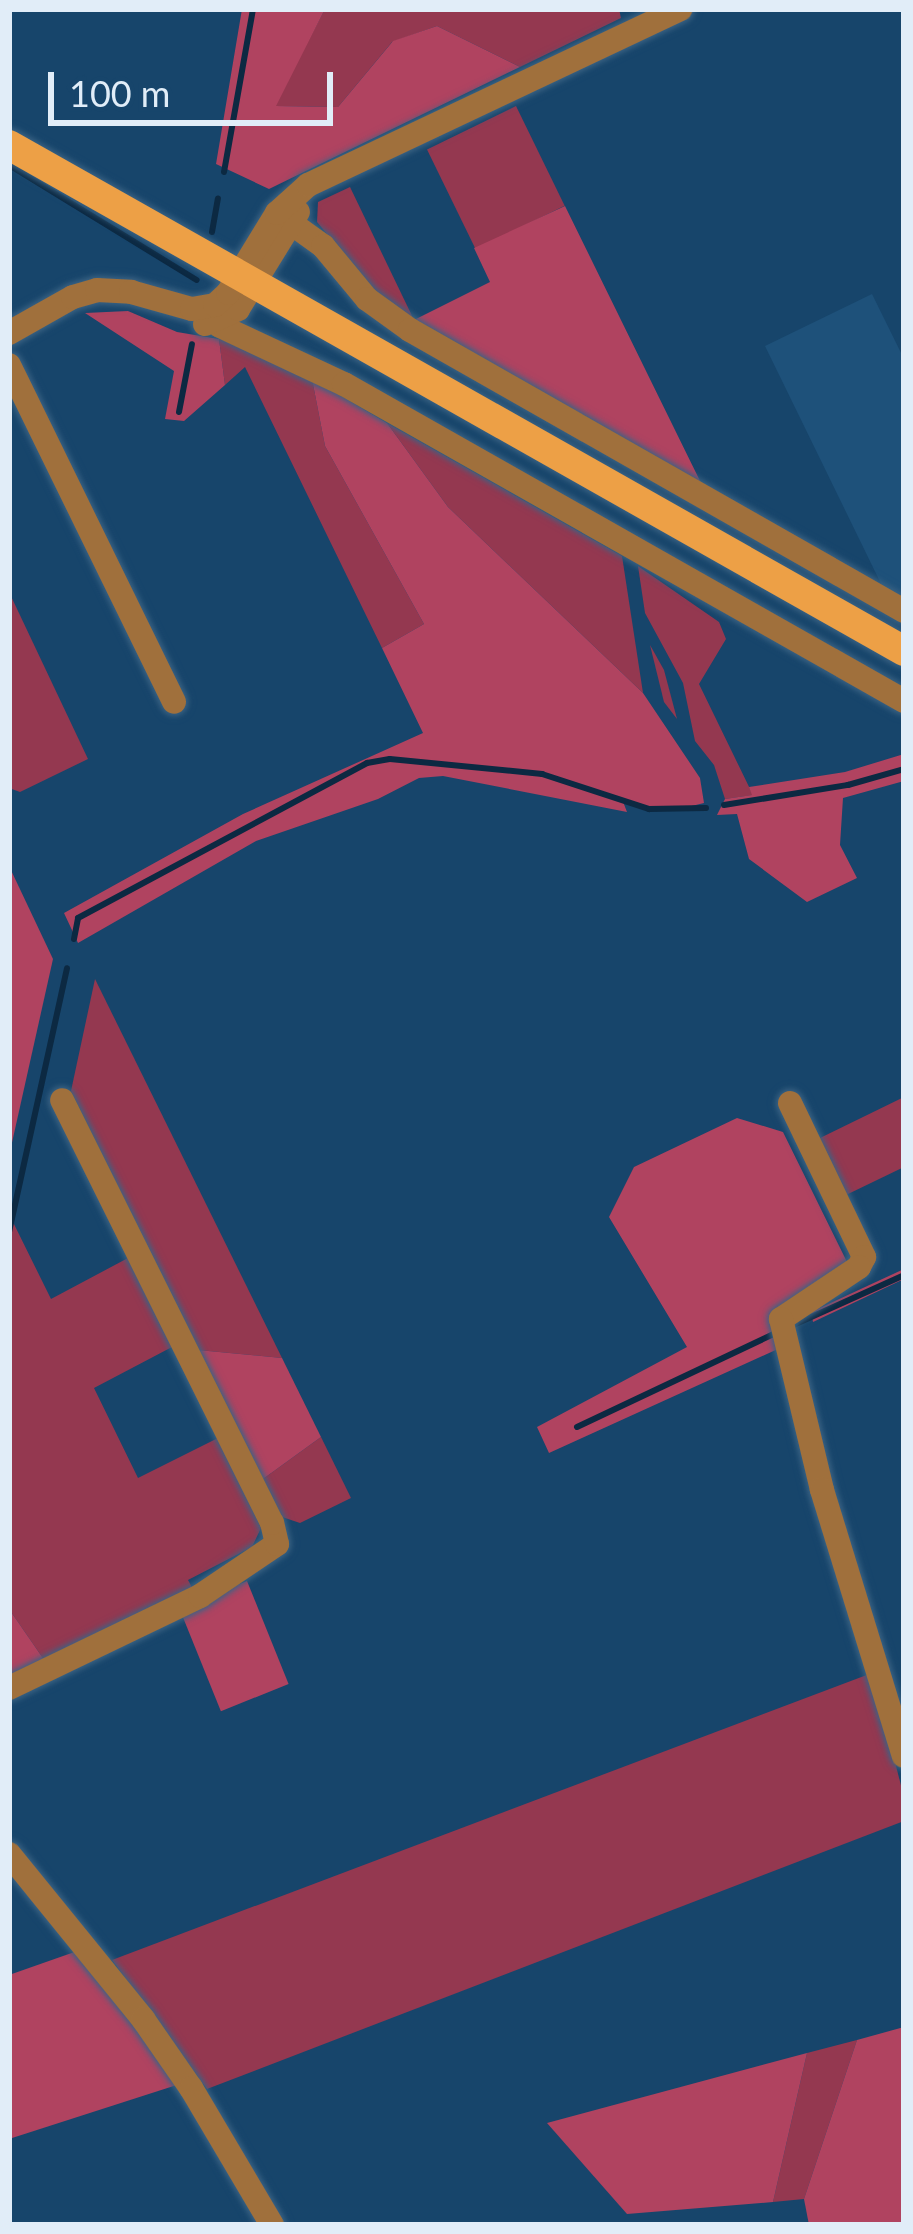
<!DOCTYPE html>
<style>
body{margin:0}
#map{position:relative;width:913px;height:2234px;overflow:hidden;background:#17456b;font-family:Lato,sans-serif}
div>[style]{position:absolute}
.built>*{inset:0;background:#1e517a}
.green>*{inset:0;background:#943850;transform-origin:0 0}
.forest>*{inset:0;background:#b04360;transform-origin:0 0}
.stream>*{height:6px;margin:-3px;padding:0 3px;transform-origin:3px;border-radius:3px;background:#0c2942}
.roads{filter:drop-shadow(0 0 3px #3b6384) drop-shadow(0 0 3px #3b6384)}
.minor>*{height:24px;margin:-12px;padding:0 12px;transform-origin:12px;border-radius:12px;background:#a0703c}
.major>*{height:30px;margin:-15px;padding:0 15px;transform-origin:15px;border-radius:15px;background:#eda046}
span{translate:-50% -50%;white-space:nowrap;text-align:center;line-height:1.15;-webkit-text-stroke:9px #17456b;paint-order:stroke}
.frame{position:absolute;inset:0;border:12px solid #e1edf8;pointer-events:none}
.scale{position:absolute;left:48px;top:72px;width:285px;height:54px;box-sizing:border-box;border:6px solid #e1edf8;border-top:0;padding-left:15px;font-size:36px;line-height:42px;white-space:nowrap;color:#e1edf8;-webkit-text-stroke:9px #17456b;paint-order:stroke}
</style>
<div id="map">
<div class="built">
<div style="clip-path:polygon(872px 294px,904px 359px,904px 602px,887px 596px,765px 346px)"></div>
</div>
<div class="green">
<div style="clip-path:polygon(325px 9px,619px 9px,621px 18px,520px 67px,437px 26px,392px 42px,338px 107px,274px 106px)"></div>
<div style="left:516px;top:106px;width:111px;height:99px;rotate:64deg"></div>
<div style="clip-path:polygon(350px 187px,414px 320px,371px 288px,317px 222px,318px 202px)"></div>
<div style="clip-path:polygon(219px 339px,289px 363px,312px 379px,325px 446px,424px 624px,382px 648px,245px 367px,225px 385px)"></div>
<div style="clip-path:polygon(387px 423px,622px 556px,643px 693px,448px 507px)"></div>
<div style="clip-path:polygon(638px 566px,719px 622px,726px 639px,699px 684px,753px 795px,725px 799px,714px 765px,695px 741px,683px 683px,645px 613px)"></div>
<div style="clip-path:polygon(9px 592px,88px 759px,20px 792px,9px 788px)"></div>
<div style="clip-path:polygon(650px 645px,664px 670px,677px 719px,664px 702px)"></div>
<div style="clip-path:polygon(95px 979px,282px 1358px,198px 1350px,71px 1091px)"></div>
<div style="clip-path:polygon(904px 1097px,904px 1167px,846px 1195px,820px 1138px)"></div>
<div style="clip-path:polygon(9px 1214px,51px 1299px,128px 1258px,172px 1347px,94px 1388px,138px 1478px,218px 1438px,261px 1528px,252px 1547px,188px 1580px,196px 1595px,47px 1664px,9px 1609px)"></div>
<div style="clip-path:polygon(321px 1437px,351px 1498px,300px 1523px,282px 1517px,263px 1479px)"></div>
<div style="clip-path:polygon(872px 1673px,904px 1797px,904px 1821px,207px 2089px,112px 1960px)"></div>
<div style="clip-path:polygon(857px 2040px,804px 2199px,773px 2202px,807px 2053px)"></div>
</div>
<div class="forest">
<div style="clip-path:polygon(242px 9px,325px 9px,276px 106px,338px 107px,393px 41px,437px 26px,520px 67px,269px 189px,216px 164px)"></div>
<div style="clip-path:polygon(565px 206px,702px 485px,414px 320px,490px 282px,474px 248px)"></div>
<div style="clip-path:polygon(128px 311px,177px 332px,219px 339px,225px 385px,184px 421px,165px 419px,174px 371px,85px 313px)"></div>
<div style="clip-path:polygon(312px 379px,387px 423px,448px 507px,643px 693px,700px 778px,704px 803px,671px 811px,645px 809px,622px 799px,627px 812px,443px 776px,419px 778px,378px 799px,256px 841px,78px 943px,64px 913px,243px 814px,423px 733px,382px 648px,424px 624px,325px 446px)"></div>
<div style="clip-path:polygon(904px 754px,904px 781px,843px 798px,840px 845px,857px 878px,807px 902px,749px 859px,737px 814px,717px 815px,725px 799px,752px 795px,749px 787px,845px 772px)"></div>
<div style="clip-path:polygon(9px 866px,53px 959px,9px 1156px)"></div>
<div style="clip-path:polygon(737px 1118px,783px 1132px,849px 1266px,780px 1311px,780px 1348px,549px 1453px,537px 1427px,687px 1347px,609px 1217px,634px 1167px)"></div>
<div style="clip-path:polygon(904px 1269px,904px 1279px,813px 1322px,811px 1312px)"></div>
<div style="clip-path:polygon(198px 1350px,282px 1358px,321px 1437px,263px 1479px)"></div>
<div style="left:247px;top:1581px;width:111px;height:73px;rotate:68deg"></div>
<div style="clip-path:polygon(9px 1609px,47px 1664px,9px 1682px)"></div>
<div style="clip-path:polygon(83px 1949px,183px 2083px,9px 2139px,9px 1975px)"></div>
<div style="clip-path:polygon(904px 2027px,904px 2225px,809px 2225px,804px 2199px,857px 2040px)"></div>
<div style="clip-path:polygon(807px 2053px,773px 2202px,627px 2214px,547px 2123px)"></div>
</div>
<div class="stream">
<div style="left:9px;top:165px;width:220px;rotate:31.5deg"></div>
<div style="left:224px;top:172px;width:166px;rotate:-79.9deg"></div>
<div style="left:212px;top:232px;width:34px;rotate:-80deg"></div>
<div style="left:179px;top:412px;width:69px;rotate:-79.2deg"></div>
<div style="left:724px;top:805px;width:126px;rotate:-9.2deg"></div>
<div style="left:848px;top:785px;width:58px;rotate:-15.9deg"></div>
<div style="left:74px;top:939px;width:21px;rotate:-79deg"></div>
<div style="left:78px;top:918px;width:328px;rotate:-28.2deg"></div>
<div style="left:367px;top:763px;width:23px;rotate:-10deg"></div>
<div style="left:390px;top:759px;width:153px;rotate:5.6deg"></div>
<div style="left:542px;top:774px;width:113px;rotate:18.1deg"></div>
<div style="left:649px;top:809px;width:57px;rotate:-1deg"></div>
<div style="left:9px;top:1232px;width:270px;rotate:-77.6deg"></div>
<div style="left:789px;top:1327px;width:126px;rotate:-24.3deg"></div>
<div style="left:577px;top:1427px;width:218px;rotate:-25.3deg"></div>
</div>
<div class="roads">
<div class="minor">
<div style="left:277px;top:213px;width:57px;rotate:35.7deg"></div>
<div style="left:323px;top:246px;width:69px;rotate:50.3deg"></div>
<div style="left:367px;top:299px;width:53px;rotate:35.8deg"></div>
<div style="left:410px;top:330px;width:568px;rotate:29.63deg"></div>
<div style="left:208px;top:307px;width:22px;rotate:58deg"></div>
<div style="left:220px;top:326px;width:137px;rotate:25.1deg"></div>
<div style="left:344px;top:384px;width:643px;rotate:29.51deg"></div>
<div style="left:205px;top:324px;width:36px;rotate:-24deg"></div>
<div style="left:238px;top:309px;width:114px;rotate:-58.3deg"></div>
<div style="left:9px;top:333px;width:73px;rotate:-29.4deg"></div>
<div style="left:73px;top:297px;width:25px;rotate:-16deg"></div>
<div style="left:97px;top:290px;width:34px;rotate:3deg"></div>
<div style="left:131px;top:292px;width:63px;rotate:15.6deg"></div>
<div style="left:192px;top:309px;width:23px;rotate:-10deg"></div>
<div style="left:215px;top:305px;width:18px;rotate:-43deg"></div>
<div style="left:228px;top:293px;width:94px;rotate:-58.5deg"></div>
<div style="left:277px;top:213px;width:42px;rotate:-42.1deg"></div>
<div style="left:308px;top:185px;width:412px;rotate:-25.3deg"></div>
<div style="left:9px;top:365px;width:375px;rotate:63.9deg"></div>
<div style="left:790px;top:1103px;width:171px;rotate:64.3deg"></div>
<div style="left:864px;top:1257px;width:11px;rotate:117deg"></div>
<div style="left:859px;top:1267px;width:94px;rotate:146.3deg"></div>
<div style="left:781px;top:1319px;width:176px;rotate:76.5deg"></div>
<div style="left:822px;top:1490px;width:278px;rotate:72.9deg"></div>
<div style="left:9px;top:1688px;width:212px;rotate:-25.7deg"></div>
<div style="left:200px;top:1596px;width:93px;rotate:-34deg"></div>
<div style="left:277px;top:1544px;width:22px;rotate:-103deg"></div>
<div style="left:272px;top:1523px;width:472px;rotate:-116.4deg"></div>
<div style="left:9px;top:1854px;width:213px;rotate:50.9deg"></div>
<div style="left:143px;top:2019px;width:84px;rotate:55.2deg"></div>
<div style="left:191px;top:2088px;width:159px;rotate:59.4deg"></div>
</div>
<div class="major">
<div style="left:9px;top:145px;width:1028px;rotate:29.48deg"></div>
</div>
</div>
<div class="frame"></div>
<div class="scale">100 m</div>
</div>
